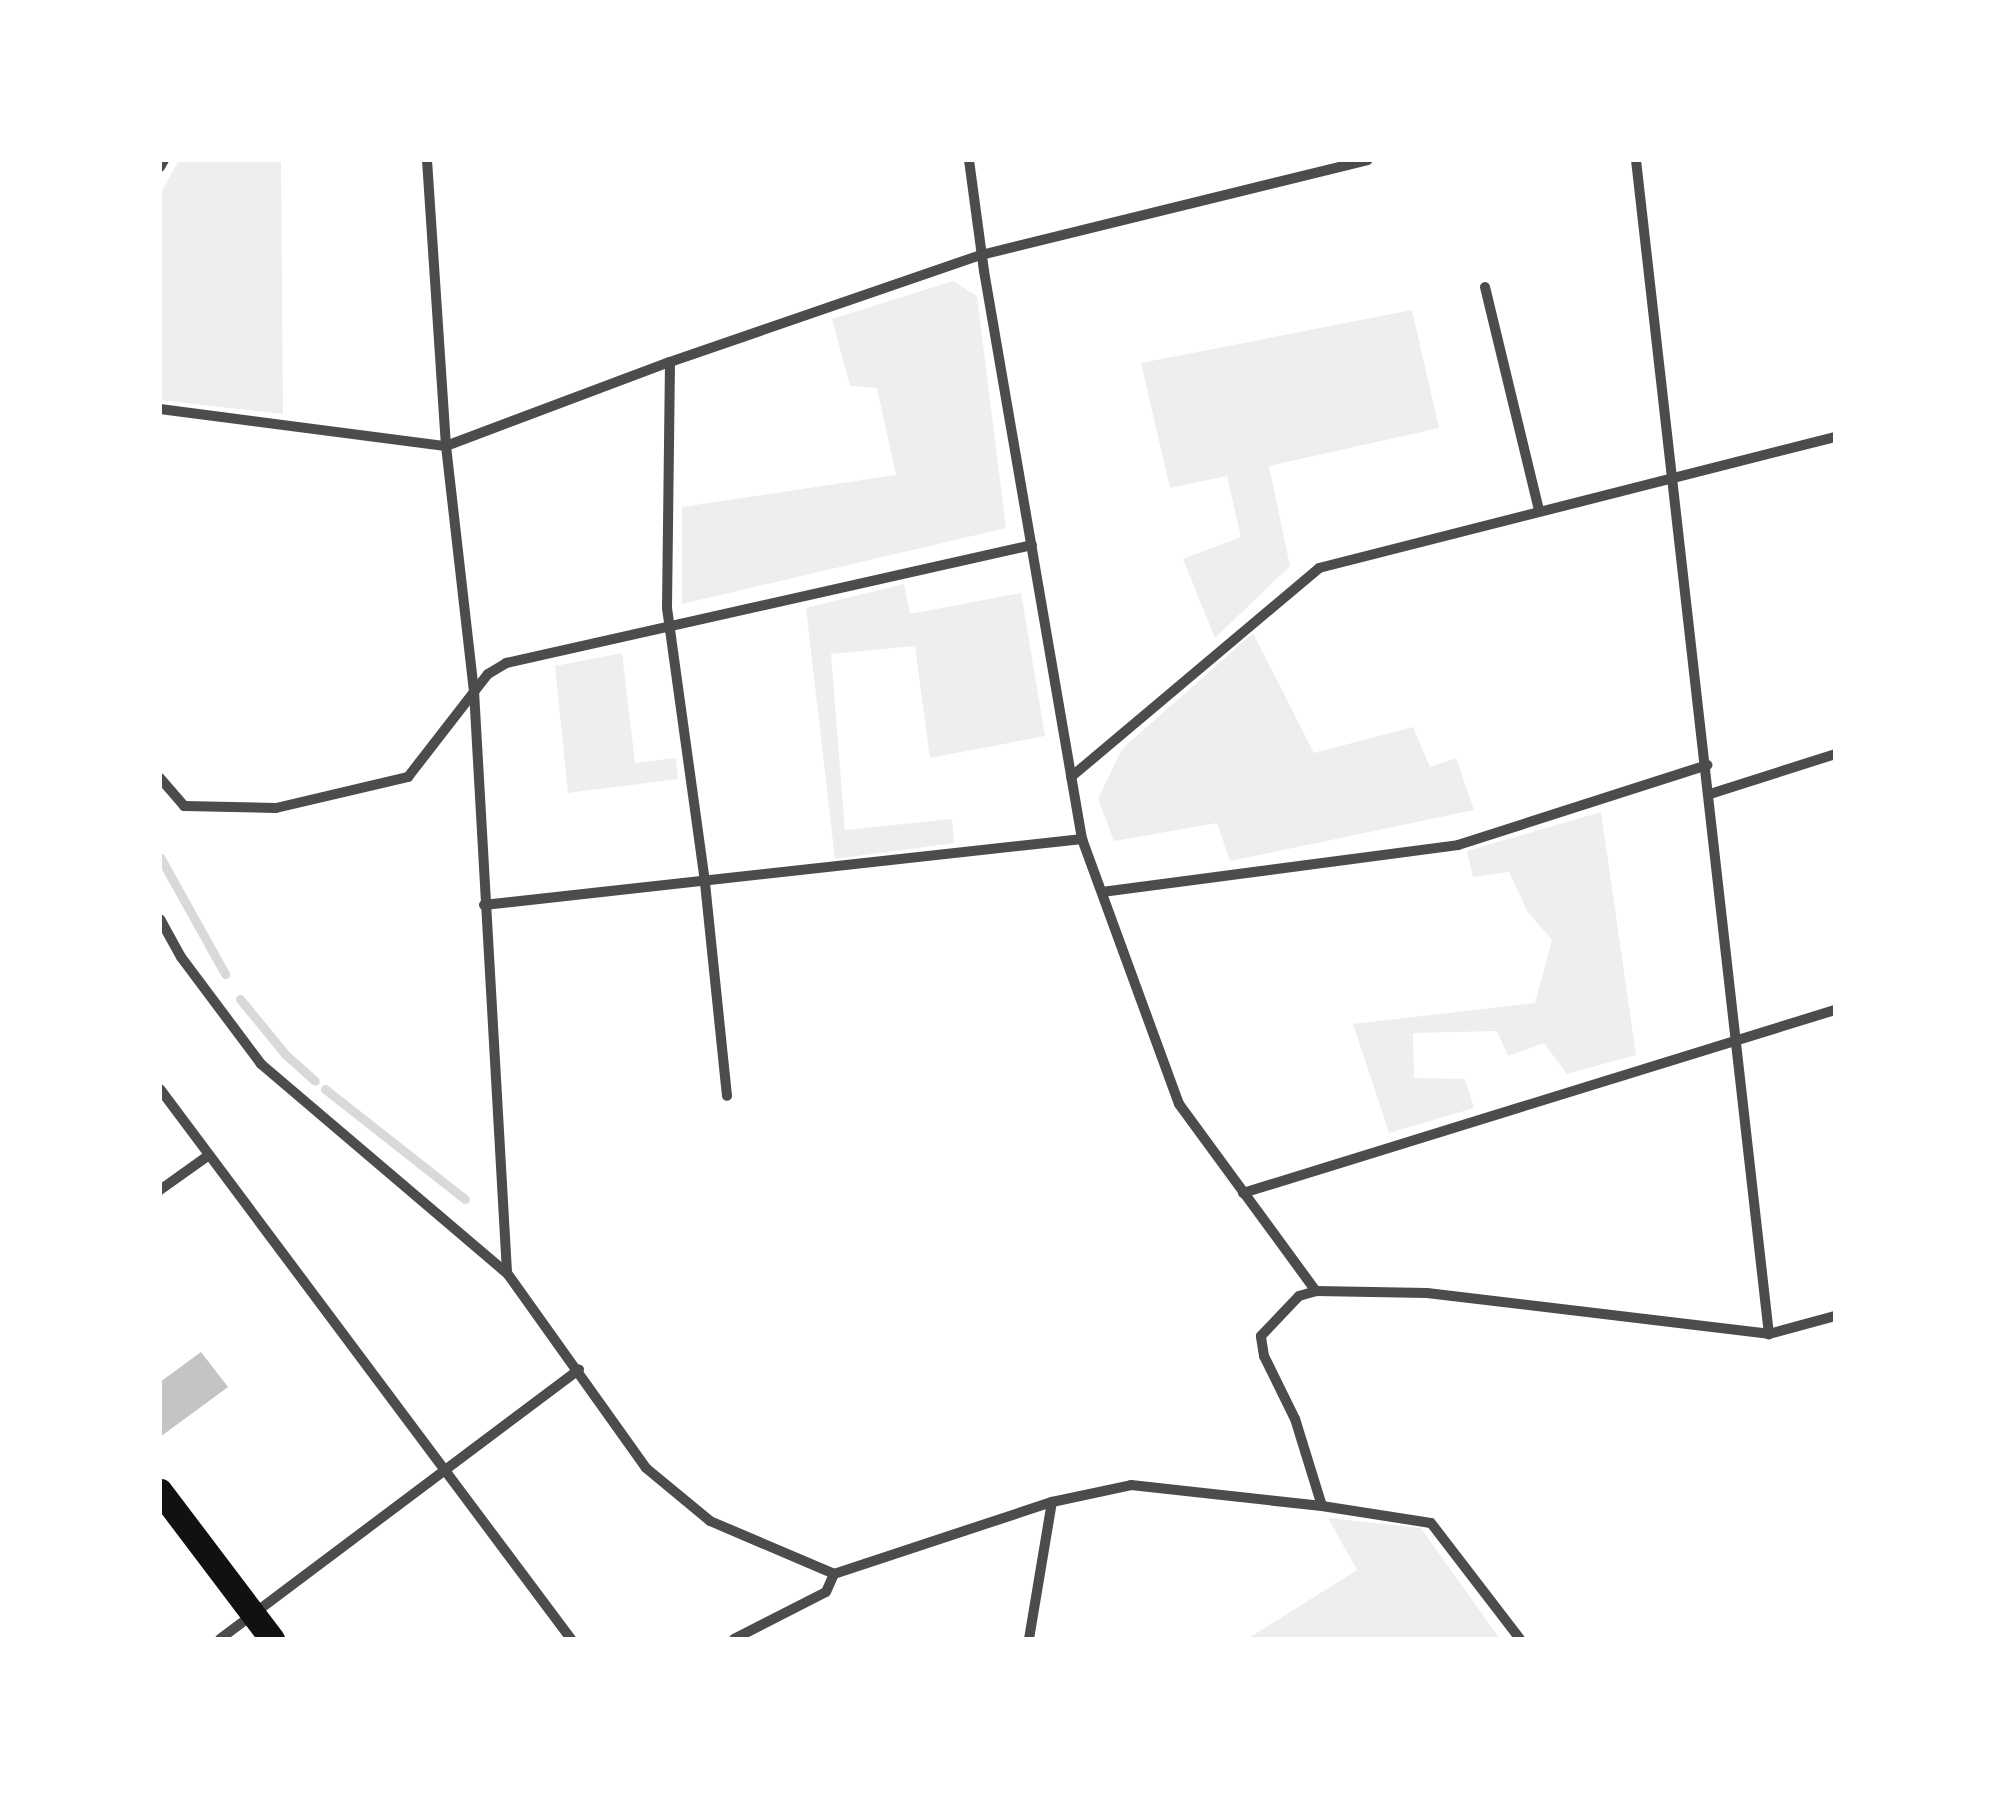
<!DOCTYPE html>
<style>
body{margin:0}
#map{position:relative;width:1995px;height:1799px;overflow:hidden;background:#fff;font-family:"Titillium Web",sans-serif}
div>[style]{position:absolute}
.green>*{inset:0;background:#eee}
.stream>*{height:9px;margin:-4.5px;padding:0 4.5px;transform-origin:4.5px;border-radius:4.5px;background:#d9d9d9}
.building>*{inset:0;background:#c4c4c4}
.minor>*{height:10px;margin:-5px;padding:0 5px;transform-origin:5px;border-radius:5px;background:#4c4c4c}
.primary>*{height:25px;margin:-12.5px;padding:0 12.5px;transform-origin:12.5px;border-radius:12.5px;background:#111}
span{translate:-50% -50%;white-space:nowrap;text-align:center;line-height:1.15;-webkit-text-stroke:8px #fff;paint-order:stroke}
.frame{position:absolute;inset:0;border:162px solid #fff;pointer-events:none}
</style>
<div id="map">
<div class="green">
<div style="clip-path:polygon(179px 160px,281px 160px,283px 414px,160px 400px,160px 194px)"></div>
<div style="clip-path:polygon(953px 281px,977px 296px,1006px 528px,682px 604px,682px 507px,896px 475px,877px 388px,850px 386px,832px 319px)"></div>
<div style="clip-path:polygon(1412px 310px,1439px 428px,1269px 466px,1290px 566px,1215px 638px,1183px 559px,1241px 537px,1227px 476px,1170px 488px,1141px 363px)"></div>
<div style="clip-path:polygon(904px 584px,910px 614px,1021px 593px,1045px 736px,930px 758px,915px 646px,831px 654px,845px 830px,952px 819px,954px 843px,835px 859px,806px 608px)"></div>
<div style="clip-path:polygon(1253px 633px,1314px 753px,1413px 727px,1430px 767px,1456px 758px,1474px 810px,1230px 861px,1217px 823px,1114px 841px,1098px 799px,1122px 749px)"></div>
<div style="clip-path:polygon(622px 653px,635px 763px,676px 758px,678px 779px,568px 793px,555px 666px)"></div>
<div style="clip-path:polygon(1601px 812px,1636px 1055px,1567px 1074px,1544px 1043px,1508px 1056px,1497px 1031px,1413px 1033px,1414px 1078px,1465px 1079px,1474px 1108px,1389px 1133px,1353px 1024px,1535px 1003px,1552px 940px,1527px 911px,1509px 872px,1473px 877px,1467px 851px)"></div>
<div style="clip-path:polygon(1328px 1518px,1421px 1528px,1500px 1639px,1247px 1639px,1357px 1570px)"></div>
</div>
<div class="stream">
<div style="left:160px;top:857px;width:134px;rotate:60.9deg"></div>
<div style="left:240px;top:999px;width:71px;rotate:50.7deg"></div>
<div style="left:285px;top:1054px;width:40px;rotate:42deg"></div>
<div style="left:325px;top:1089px;width:178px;rotate:38.2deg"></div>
</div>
<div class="building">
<div style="clip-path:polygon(201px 1352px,228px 1387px,160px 1437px,160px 1382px)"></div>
</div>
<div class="minor">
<div style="left:427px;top:160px;width:287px;rotate:86.2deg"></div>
<div style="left:446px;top:446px;width:247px;rotate:83.5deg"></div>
<div style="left:474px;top:691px;width:583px;rotate:86.75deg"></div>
<div style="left:969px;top:160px;width:112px;rotate:82.3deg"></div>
<div style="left:984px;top:271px;width:576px;rotate:80.21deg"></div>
<div style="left:1082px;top:839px;width:282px;rotate:69.9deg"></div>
<div style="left:1179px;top:1104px;width:232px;rotate:53.8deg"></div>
<div style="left:1636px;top:160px;width:1182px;rotate:83.54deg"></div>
<div style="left:160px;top:167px;width:8px;rotate:-60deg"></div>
<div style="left:1485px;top:287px;width:229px;rotate:76.4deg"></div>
<div style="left:670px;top:362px;width:246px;rotate:90.7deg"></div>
<div style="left:667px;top:608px;width:278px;rotate:82.1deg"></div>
<div style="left:705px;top:883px;width:214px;rotate:84.1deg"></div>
<div style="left:160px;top:409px;width:288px;rotate:7.4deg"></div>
<div style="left:446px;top:446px;width:239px;rotate:-20.6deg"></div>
<div style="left:670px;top:362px;width:329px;rotate:-19deg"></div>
<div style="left:981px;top:255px;width:398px;rotate:-13.8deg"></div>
<div style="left:1071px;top:777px;width:324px;rotate:-40.1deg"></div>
<div style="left:1319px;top:568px;width:532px;rotate:-14.25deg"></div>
<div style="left:160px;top:778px;width:37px;rotate:49deg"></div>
<div style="left:184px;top:806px;width:92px;rotate:1.2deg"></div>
<div style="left:276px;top:808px;width:136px;rotate:-13.2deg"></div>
<div style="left:408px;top:777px;width:130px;rotate:-52.2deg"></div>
<div style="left:488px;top:674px;width:21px;rotate:-31deg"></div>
<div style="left:506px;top:663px;width:539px;rotate:-12.64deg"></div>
<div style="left:1710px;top:794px;width:131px;rotate:-17.7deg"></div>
<div style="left:1102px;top:892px;width:359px;rotate:-7.5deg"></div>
<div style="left:1458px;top:845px;width:262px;rotate:-17.8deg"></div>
<div style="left:484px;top:905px;width:602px;rotate:-6.3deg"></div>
<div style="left:160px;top:919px;width:43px;rotate:61.1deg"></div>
<div style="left:181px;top:957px;width:134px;rotate:53.2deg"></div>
<div style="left:261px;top:1064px;width:323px;rotate:40.4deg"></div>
<div style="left:507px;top:1273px;width:239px;rotate:54.5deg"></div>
<div style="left:646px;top:1468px;width:83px;rotate:39.6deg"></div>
<div style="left:710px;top:1521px;width:135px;rotate:23.1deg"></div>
<div style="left:834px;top:1574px;width:230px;rotate:-18.3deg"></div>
<div style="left:1052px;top:1502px;width:81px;rotate:-12.1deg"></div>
<div style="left:1131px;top:1485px;width:192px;rotate:6.3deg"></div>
<div style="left:1322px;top:1506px;width:110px;rotate:8.9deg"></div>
<div style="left:1431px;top:1523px;width:146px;rotate:52.5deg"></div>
<div style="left:160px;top:1089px;width:687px;rotate:53.23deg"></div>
<div style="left:160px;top:1190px;width:60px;rotate:-35.5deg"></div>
<div style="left:1243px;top:1193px;width:620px;rotate:-17.18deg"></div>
<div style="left:1322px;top:1506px;width:91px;rotate:-107.2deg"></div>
<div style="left:1295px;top:1419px;width:70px;rotate:-116.2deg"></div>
<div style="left:1264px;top:1356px;width:20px;rotate:-99deg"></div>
<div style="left:1261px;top:1336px;width:55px;rotate:-46.5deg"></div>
<div style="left:1299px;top:1296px;width:18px;rotate:-16deg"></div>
<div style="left:1316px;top:1291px;width:111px;rotate:1deg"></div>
<div style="left:1427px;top:1293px;width:344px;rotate:6.8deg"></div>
<div style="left:1769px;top:1334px;width:68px;rotate:-15.3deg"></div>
<div style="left:220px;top:1639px;width:449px;rotate:-36.9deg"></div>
<div style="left:734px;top:1639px;width:103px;rotate:-27.1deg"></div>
<div style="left:826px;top:1592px;width:20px;rotate:-66deg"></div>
<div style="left:1029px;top:1639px;width:139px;rotate:-80.5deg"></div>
</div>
<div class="primary">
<div style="left:160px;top:1491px;width:186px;rotate:52.9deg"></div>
</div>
<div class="frame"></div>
</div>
